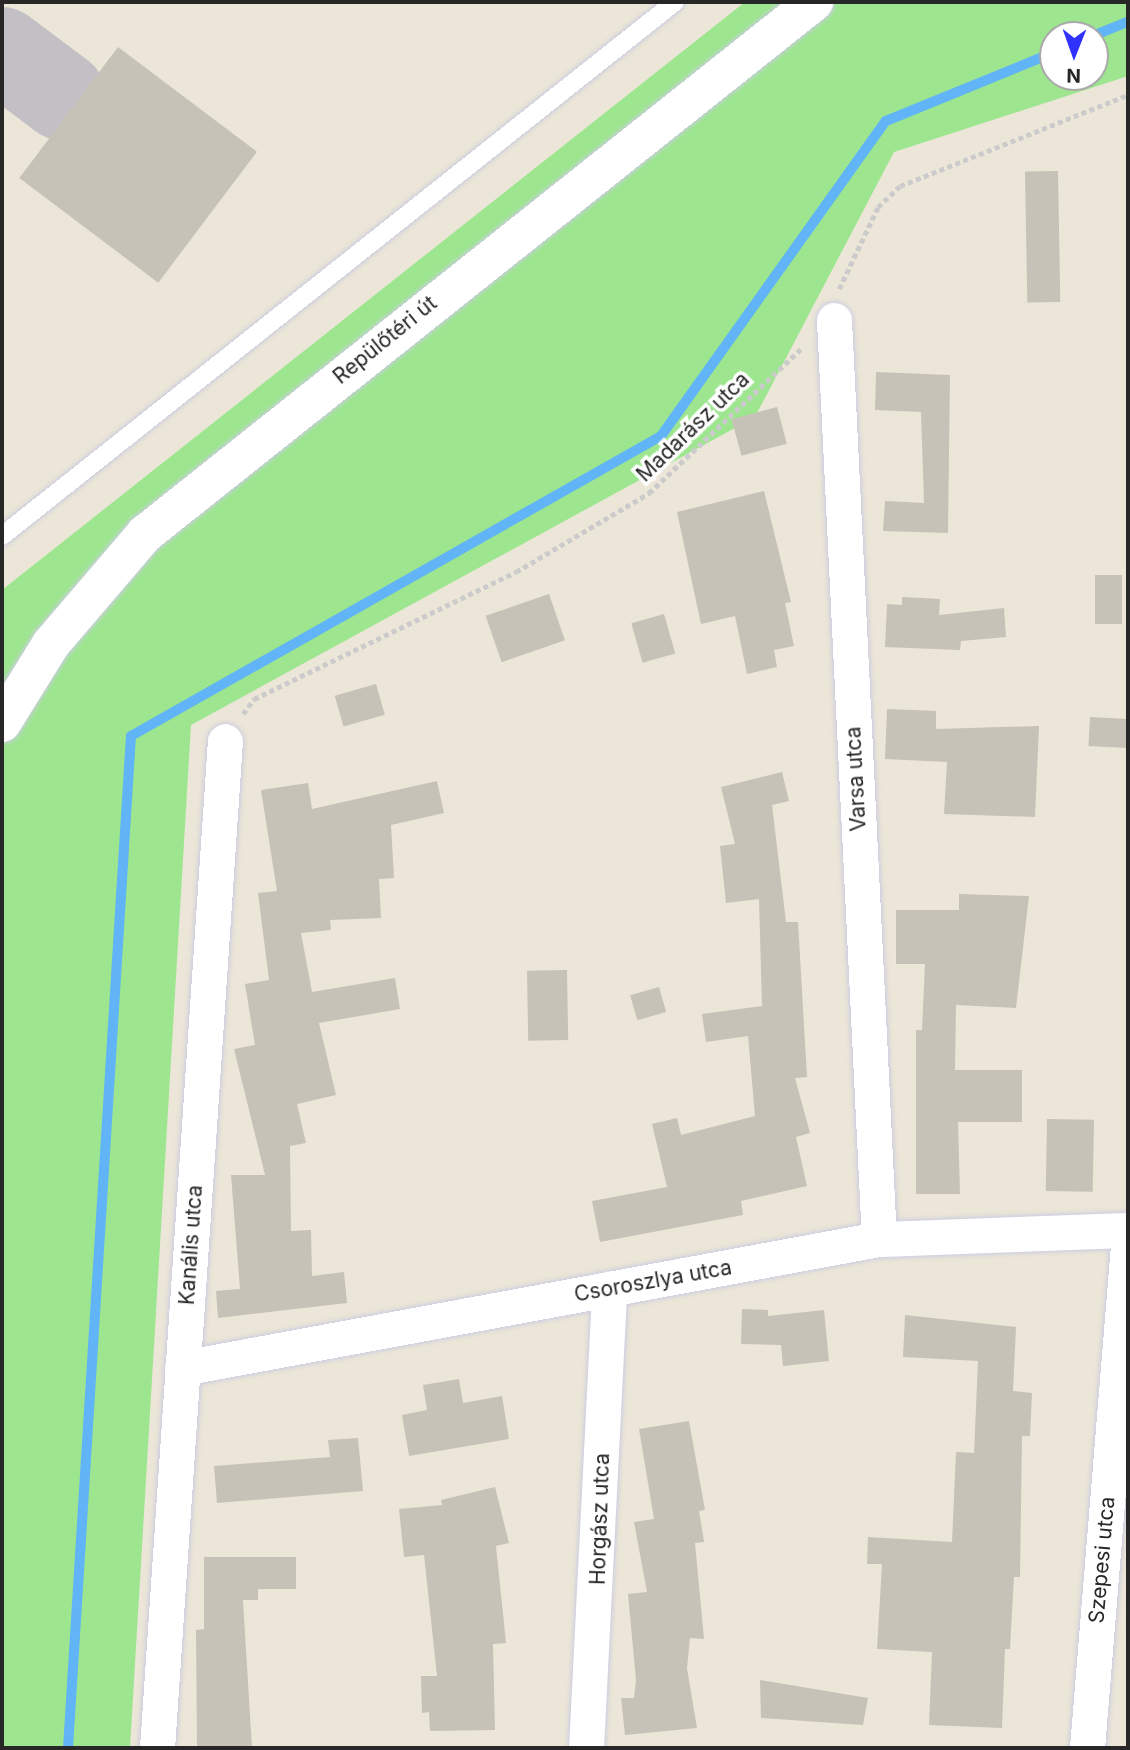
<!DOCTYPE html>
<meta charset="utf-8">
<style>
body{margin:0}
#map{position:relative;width:1130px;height:1750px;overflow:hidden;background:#ebe6d7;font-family:Inter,sans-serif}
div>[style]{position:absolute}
.green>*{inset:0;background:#9de68f}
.stream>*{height:10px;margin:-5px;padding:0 5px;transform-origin:5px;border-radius:5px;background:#61b4f5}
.taxiway>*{height:88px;margin:-44px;padding:0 44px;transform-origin:44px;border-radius:44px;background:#c2c0c5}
.building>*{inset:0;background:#c6c2b7;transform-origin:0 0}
.path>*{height:4.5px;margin-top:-2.25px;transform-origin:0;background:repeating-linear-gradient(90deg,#cbcbcb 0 5px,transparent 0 8.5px)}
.roads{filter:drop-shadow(0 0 2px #cccce1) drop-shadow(0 0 2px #cccce1)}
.service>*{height:18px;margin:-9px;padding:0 9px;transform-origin:9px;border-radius:9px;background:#fff}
.minor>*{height:35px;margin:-17.5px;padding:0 17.5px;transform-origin:17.5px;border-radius:17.5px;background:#fff}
.tertiary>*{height:38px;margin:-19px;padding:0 19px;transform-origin:19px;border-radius:19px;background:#fff}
span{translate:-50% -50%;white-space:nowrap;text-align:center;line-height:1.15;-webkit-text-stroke:7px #fff;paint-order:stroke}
.street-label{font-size:21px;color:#272727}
.frame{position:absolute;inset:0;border:4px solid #272727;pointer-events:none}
.north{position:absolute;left:1039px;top:21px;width:70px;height:70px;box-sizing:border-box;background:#fff;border:2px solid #a9a9a9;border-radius:50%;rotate:181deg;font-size:19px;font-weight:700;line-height:28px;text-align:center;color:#272727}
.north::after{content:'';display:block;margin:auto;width:24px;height:32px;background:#2f32ff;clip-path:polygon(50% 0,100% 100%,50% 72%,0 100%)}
</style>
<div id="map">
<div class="green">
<div style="clip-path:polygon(evenodd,745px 2px,1128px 2px,1128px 76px,894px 152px,755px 417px,191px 725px,130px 1748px,2px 1748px,2px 590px,745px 2px,1053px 35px,1095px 35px,1095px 77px,1053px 77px,1053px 35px)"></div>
</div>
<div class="stream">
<div style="left:1095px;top:35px;width:35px;rotate:-22deg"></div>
<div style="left:68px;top:1748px;width:1014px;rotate:-86.44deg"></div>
<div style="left:131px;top:736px;width:609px;rotate:-29.51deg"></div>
<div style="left:661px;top:436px;width:387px;rotate:-54.5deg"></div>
<div style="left:886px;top:121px;width:180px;rotate:-22.2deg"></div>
</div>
<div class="taxiway">
<div style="left:2px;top:51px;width:75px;rotate:36.9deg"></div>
</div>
<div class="building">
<div style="left:118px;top:47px;width:174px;height:164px;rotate:37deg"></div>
<div style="left:1058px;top:171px;width:131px;height:33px;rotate:89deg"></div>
<div style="clip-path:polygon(876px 372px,950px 375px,948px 533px,883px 531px,885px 501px,924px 503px,921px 412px,875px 410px)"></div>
<div style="left:777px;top:407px;width:38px;height:47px;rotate:75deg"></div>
<div style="clip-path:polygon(764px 491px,791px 602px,785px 603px,794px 646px,774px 650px,777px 667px,747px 674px,735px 616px,701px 624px,677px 512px)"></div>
<div style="left:1095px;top:575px;width:27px;height:49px"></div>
<div style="left:549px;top:594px;width:49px;height:67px;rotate:71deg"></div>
<div style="clip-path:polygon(902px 597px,940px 599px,939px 615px,1004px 608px,1006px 637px,961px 641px,960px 650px,885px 647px,887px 604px,902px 605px)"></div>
<div style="left:664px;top:614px;width:41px;height:34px;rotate:74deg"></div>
<div style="left:376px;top:684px;width:32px;height:43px;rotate:74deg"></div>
<div style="clip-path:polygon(887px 709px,936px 711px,936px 729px,1039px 726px,1035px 817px,944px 814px,947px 762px,885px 759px)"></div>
<div style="left:1090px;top:717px;width:38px;height:29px;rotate:3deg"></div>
<div style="clip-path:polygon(782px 772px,789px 801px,772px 805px,786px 922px,798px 922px,807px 1077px,795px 1078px,810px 1133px,796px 1137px,807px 1186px,741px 1201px,743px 1215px,600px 1242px,592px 1201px,667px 1187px,652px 1124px,677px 1118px,681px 1135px,755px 1116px,748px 1036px,706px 1042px,702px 1014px,762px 1006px,759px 899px,726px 903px,720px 846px,735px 844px,721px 787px)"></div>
<div style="clip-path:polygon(437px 781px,444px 813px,391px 825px,394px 878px,379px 879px,381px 918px,330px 920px,331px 930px,301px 933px,312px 992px,395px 978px,400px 1009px,319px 1023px,336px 1095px,297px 1104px,306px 1143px,290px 1146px,291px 1231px,311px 1230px,312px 1276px,344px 1272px,347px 1303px,218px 1318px,216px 1291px,240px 1289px,231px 1175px,265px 1175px,234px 1049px,255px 1045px,245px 984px,269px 980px,258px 893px,277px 891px,261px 790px,308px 783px,312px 809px)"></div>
<div style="clip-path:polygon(959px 894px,1029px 896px,1016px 1008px,956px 1005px,955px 1070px,1022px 1070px,1022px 1122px,958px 1122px,960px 1194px,916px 1194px,916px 1030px,922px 1030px,925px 964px,896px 964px,896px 910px,959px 910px)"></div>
<div style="left:567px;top:970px;width:70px;height:40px;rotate:89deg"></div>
<div style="left:659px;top:987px;width:26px;height:30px;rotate:74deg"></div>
<div style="left:1047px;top:1119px;width:47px;height:72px;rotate:1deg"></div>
<div style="clip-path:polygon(742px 1309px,768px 1310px,768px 1316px,824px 1310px,829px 1361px,783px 1366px,781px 1345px,741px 1344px)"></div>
<div style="clip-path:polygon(905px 1315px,1016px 1327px,1013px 1391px,1032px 1393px,1030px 1436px,1022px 1436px,1020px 1577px,1014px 1577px,1010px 1649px,1005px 1649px,1002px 1728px,929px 1725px,932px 1652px,877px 1649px,882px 1564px,867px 1564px,868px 1537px,952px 1542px,956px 1452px,974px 1453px,978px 1361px,903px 1357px)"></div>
<div style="clip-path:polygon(459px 1379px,463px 1403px,502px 1396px,509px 1439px,409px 1456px,402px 1415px,427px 1410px,423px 1385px)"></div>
<div style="clip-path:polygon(689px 1421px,705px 1510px,699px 1511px,704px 1542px,695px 1543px,704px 1639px,690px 1638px,687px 1668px,697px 1728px,625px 1735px,621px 1698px,634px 1698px,636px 1680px,628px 1594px,647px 1592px,634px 1522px,654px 1519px,639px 1429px)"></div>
<div style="clip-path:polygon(358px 1438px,363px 1491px,217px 1503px,214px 1466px,330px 1457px,328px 1440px)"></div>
<div style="clip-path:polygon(495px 1487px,509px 1543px,496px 1546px,506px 1643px,493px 1644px,495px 1730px,430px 1731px,429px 1712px,422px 1713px,421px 1676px,437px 1676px,424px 1555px,404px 1557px,399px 1509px,442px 1505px,441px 1500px)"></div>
<div style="clip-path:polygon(204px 1557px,296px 1557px,296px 1589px,258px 1589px,258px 1600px,243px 1600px,252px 1748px,197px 1748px,196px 1630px,204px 1629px)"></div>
<div style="clip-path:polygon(760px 1680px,868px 1698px,863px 1725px,761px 1718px)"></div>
</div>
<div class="path">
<div style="left:839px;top:289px;width:91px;rotate:-64.6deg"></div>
<div style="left:878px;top:207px;width:30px;rotate:-44deg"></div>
<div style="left:900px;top:186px;width:245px;rotate:-21.8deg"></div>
<div style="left:243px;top:714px;width:19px;rotate:-54deg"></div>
<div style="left:254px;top:699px;width:291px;rotate:-25.9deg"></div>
<div style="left:516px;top:572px;width:155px;rotate:-30.7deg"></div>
<div style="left:649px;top:493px;width:209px;rotate:-43.5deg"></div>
</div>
<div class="roads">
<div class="service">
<div style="left:2px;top:536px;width:859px;rotate:-38.43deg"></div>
</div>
<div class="minor">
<div style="left:834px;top:320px;width:920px;rotate:87.2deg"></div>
<div style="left:182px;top:1368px;width:709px;rotate:-10.49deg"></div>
<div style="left:879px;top:1239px;width:249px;rotate:-2.1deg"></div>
<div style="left:157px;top:1748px;width:1009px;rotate:-86.14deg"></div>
<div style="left:586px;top:1748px;width:460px;rotate:-87.1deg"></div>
<div style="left:1087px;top:1748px;width:505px;rotate:-85.34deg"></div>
</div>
<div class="tertiary">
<div style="left:2px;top:723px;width:93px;rotate:-58.2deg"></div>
<div style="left:51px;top:644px;width:145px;rotate:-49.5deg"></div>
<div style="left:145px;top:534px;width:855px;rotate:-38.49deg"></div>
</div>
</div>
<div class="street-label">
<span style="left:385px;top:340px;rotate:-39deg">Repülőtéri út</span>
<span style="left:693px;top:427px;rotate:-44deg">Madarász utca</span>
<span style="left:856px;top:779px;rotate:-93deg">Varsa utca</span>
<span style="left:191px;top:1245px;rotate:-86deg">Kanális utca</span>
<span style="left:653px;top:1281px;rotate:-10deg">Csoroszlya utca</span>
<span style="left:600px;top:1519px;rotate:-88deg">Horgász utca</span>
<span style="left:1102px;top:1560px;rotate:-85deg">Szepesi utca</span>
</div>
<div class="frame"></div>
<div class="north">N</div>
</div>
